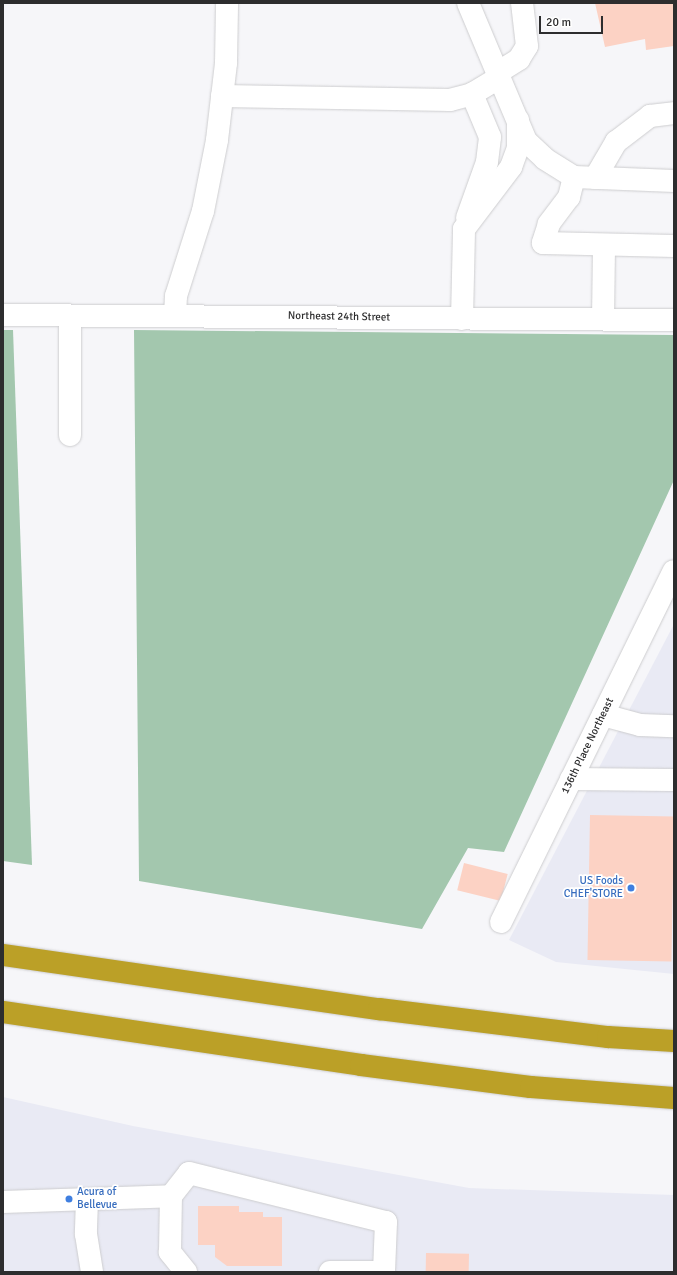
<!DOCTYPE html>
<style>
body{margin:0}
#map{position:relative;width:677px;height:1275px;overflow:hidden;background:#f6f6f9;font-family:Signika,sans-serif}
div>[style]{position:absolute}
.built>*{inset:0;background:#e9eaf4}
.forest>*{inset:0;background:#a3c7ae}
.building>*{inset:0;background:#fcd2c4;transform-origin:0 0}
.roads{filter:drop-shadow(0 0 1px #cdcdcf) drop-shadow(0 0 1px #cdcdcf)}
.minor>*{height:22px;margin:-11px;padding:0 11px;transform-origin:11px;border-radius:11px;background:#fff}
.highway>*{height:22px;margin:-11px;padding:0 11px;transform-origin:11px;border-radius:11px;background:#bba027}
.dots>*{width:11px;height:11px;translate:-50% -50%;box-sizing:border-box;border:2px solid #fff;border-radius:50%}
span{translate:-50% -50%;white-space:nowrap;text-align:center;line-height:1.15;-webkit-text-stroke:3.5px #fff;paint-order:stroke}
.street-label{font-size:11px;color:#2d2d2e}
.shop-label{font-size:11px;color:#366cbe}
.right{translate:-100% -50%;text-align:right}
.left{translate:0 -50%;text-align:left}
.frame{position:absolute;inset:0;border:4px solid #2d2d2e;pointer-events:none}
.scale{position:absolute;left:539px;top:16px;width:64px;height:18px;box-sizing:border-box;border:2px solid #2d2d2e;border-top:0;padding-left:5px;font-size:12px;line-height:14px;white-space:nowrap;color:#2d2d2e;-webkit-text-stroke:3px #fff;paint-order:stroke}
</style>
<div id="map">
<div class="built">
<div style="clip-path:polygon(674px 624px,674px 974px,556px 962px,509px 940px)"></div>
<div style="clip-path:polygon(3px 1097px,133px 1126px,469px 1188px,674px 1195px,674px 1272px,3px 1272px)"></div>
</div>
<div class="forest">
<div style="clip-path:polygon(3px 330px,13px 330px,32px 865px,3px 861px)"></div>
<div style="clip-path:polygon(134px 330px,674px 335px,674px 480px,504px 852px,468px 848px,422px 929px,139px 881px)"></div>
</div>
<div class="building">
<div style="clip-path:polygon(595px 3px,674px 3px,674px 46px,646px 50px,645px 39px,605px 47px)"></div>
<div style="left:590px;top:815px;width:84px;height:145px;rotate:1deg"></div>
<div style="left:464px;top:863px;width:45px;height:28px;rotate:14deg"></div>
<div style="clip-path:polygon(198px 1206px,239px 1206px,239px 1212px,263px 1212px,263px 1217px,282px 1217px,282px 1266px,227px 1266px,215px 1257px,215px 1245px,198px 1245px)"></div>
<div style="left:426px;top:1253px;width:43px;height:19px;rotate:1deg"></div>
</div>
<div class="roads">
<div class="minor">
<div style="left:468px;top:3px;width:150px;rotate:67.2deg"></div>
<div style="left:526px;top:141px;width:26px;rotate:43deg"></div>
<div style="left:545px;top:159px;width:34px;rotate:32deg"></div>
<div style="left:497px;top:73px;width:26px;rotate:-32deg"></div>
<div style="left:519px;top:59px;width:15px;rotate:-58deg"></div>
<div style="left:527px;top:46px;width:43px;rotate:-96.6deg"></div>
<div style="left:222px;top:96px;width:228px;rotate:1deg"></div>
<div style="left:450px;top:100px;width:23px;rotate:-15deg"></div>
<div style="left:472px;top:94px;width:31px;rotate:-31deg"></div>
<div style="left:595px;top:178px;width:42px;rotate:-59.7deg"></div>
<div style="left:616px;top:142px;width:43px;rotate:-37.4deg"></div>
<div style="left:650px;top:116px;width:24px;rotate:-7deg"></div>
<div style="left:674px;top:181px;width:100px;rotate:-177.7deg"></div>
<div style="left:574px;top:177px;width:21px;rotate:104deg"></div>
<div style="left:569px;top:197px;width:34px;rotate:127deg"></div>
<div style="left:549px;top:224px;width:20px;rotate:108deg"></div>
<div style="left:543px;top:243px;width:131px;rotate:1.3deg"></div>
<div style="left:467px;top:218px;width:59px;rotate:-70.3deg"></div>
<div style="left:487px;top:162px;width:25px;rotate:-83deg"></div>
<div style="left:490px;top:137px;width:47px;rotate:-112.7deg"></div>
<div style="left:3px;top:315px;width:671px;rotate:0.43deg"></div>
<div style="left:175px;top:315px;width:19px;rotate:-87deg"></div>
<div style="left:176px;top:296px;width:89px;rotate:-72.4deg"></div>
<div style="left:203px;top:211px;width:72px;rotate:-78.8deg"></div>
<div style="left:217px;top:140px;width:78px;rotate:-83.3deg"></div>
<div style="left:226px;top:63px;width:60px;rotate:-89deg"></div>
<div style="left:70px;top:316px;width:119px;rotate:90deg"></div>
<div style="left:462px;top:319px;width:90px;rotate:-88.7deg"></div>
<div style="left:464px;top:229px;width:78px;rotate:-52.8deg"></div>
<div style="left:511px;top:167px;width:20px;rotate:-70deg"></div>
<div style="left:518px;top:148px;width:28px;rotate:-90deg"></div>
<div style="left:603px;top:319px;width:74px;rotate:-89.2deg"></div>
<div style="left:603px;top:715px;width:38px;rotate:15deg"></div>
<div style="left:640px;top:725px;width:34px;rotate:2deg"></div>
<div style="left:571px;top:779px;width:103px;rotate:0.6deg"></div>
<div style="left:501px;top:922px;width:391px;rotate:-63.8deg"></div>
<div style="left:87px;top:1200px;width:34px;rotate:92deg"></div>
<div style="left:86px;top:1234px;width:38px;rotate:81deg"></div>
<div style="left:3px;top:1202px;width:168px;rotate:-2deg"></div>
<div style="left:186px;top:1272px;width:26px;rotate:-129deg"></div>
<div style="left:170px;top:1252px;width:56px;rotate:-89deg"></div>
<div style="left:171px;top:1196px;width:29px;rotate:-52deg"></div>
<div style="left:189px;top:1173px;width:203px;rotate:14deg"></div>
<div style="left:386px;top:1222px;width:50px;rotate:92.3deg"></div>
<div style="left:330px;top:1272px;width:51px"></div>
</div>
<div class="highway">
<div style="left:3px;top:955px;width:380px;rotate:8.2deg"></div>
<div style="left:379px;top:1009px;width:231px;rotate:7deg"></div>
<div style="left:608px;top:1037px;width:66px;rotate:3.5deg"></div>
<div style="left:3px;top:1012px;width:362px;rotate:8.4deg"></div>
<div style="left:361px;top:1065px;width:171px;rotate:7.4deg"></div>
<div style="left:531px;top:1087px;width:143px;rotate:4.4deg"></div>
</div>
</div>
<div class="dots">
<div style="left:631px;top:888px;background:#3f7fe0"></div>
<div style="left:69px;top:1199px;background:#3f7fe0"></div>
</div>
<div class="street-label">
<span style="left:339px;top:317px;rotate:1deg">Northeast 24th Street</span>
<span style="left:588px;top:746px;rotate:-64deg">136th Place Northeast</span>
</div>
<div class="shop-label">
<span class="right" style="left:623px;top:888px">US Foods<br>CHEF'STORE</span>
<span class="left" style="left:77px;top:1199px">Acura of<br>Bellevue</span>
</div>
<div class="frame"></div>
<div class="scale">20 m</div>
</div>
